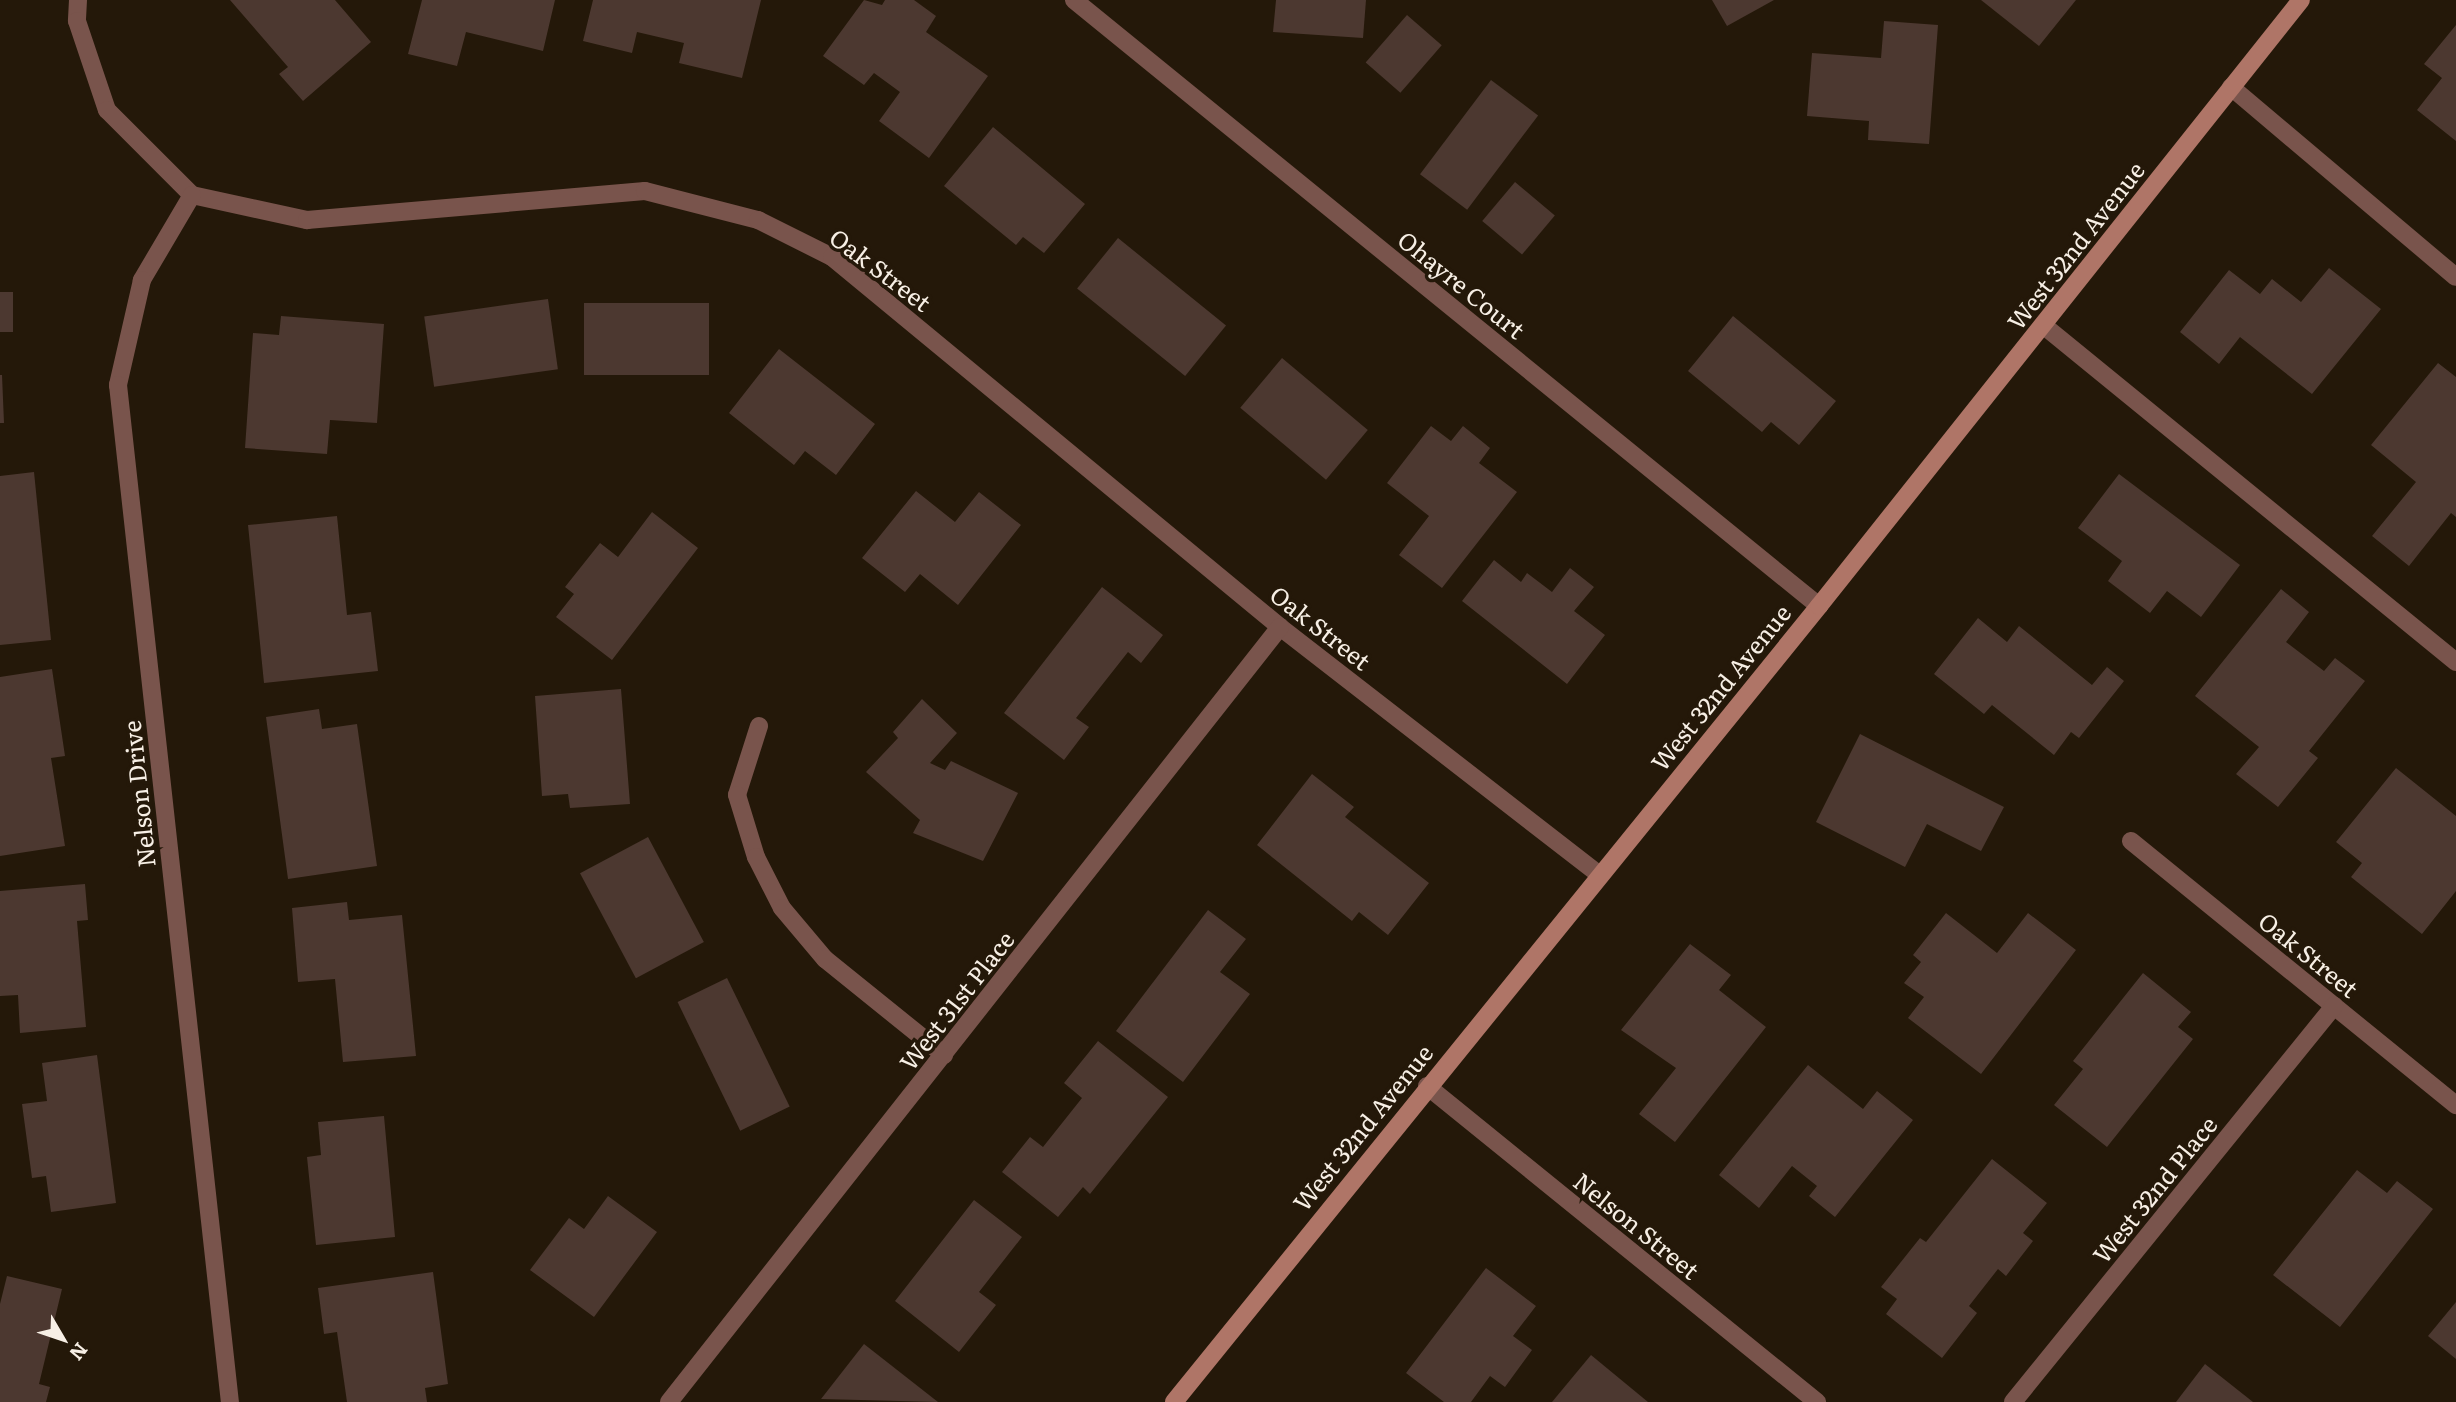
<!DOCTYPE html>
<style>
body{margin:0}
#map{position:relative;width:2456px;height:1402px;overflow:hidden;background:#241809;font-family:Literata,serif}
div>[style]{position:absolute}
.building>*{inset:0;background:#4c3830;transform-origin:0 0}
.lane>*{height:18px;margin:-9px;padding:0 9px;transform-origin:9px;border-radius:9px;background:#79544c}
.street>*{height:18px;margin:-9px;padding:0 9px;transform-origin:9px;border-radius:9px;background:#79544c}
.secondary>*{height:18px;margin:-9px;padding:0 9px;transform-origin:9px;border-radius:9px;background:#af7567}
span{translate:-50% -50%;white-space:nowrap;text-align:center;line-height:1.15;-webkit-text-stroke:7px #241809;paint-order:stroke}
.street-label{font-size:24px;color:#f7efe5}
.north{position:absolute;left:28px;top:1304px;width:70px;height:70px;-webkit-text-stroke:5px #241809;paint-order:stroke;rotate:129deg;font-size:19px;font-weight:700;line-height:28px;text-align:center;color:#f7efe5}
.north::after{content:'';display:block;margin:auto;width:24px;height:32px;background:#f7efe5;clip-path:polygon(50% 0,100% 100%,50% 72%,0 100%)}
</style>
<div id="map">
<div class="building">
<div style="clip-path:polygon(230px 0,335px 0,371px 42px,303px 101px,279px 74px,288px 67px)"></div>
<div style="clip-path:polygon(422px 0,555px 0,543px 51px,466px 32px,457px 66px,408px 54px)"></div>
<div style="clip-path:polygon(593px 0,761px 0,742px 78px,679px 63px,684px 43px,637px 32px,632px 53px,583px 41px)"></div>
<div style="clip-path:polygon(864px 0,882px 5px,885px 0,914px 0,936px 16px,926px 32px,988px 76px,929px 158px,879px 121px,900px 92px,874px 73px,864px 85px,823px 56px)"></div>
<div style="clip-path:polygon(1276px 0,1366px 0,1363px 38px,1273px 32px)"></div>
<div style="clip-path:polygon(1712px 0,1774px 0,1727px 26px)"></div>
<div style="clip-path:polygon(1981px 0,2076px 0,2039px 46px)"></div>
<div style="left:1407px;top:15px;width:46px;height:63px;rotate:41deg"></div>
<div style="clip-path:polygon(1884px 21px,1938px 25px,1929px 144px,1868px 140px,1869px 121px,1807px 116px,1812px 53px,1881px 58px)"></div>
<div style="clip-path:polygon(2456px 25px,2456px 141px,2417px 110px,2442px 78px,2424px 64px)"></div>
<div style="left:1491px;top:80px;width:59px;height:118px;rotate:37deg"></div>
<div style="clip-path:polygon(993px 127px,1085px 204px,1044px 253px,1023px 237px,1016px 245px,944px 186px)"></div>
<div style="left:1515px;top:182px;width:52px;height:51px;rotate:40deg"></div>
<div style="left:1118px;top:238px;width:139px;height:65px;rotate:39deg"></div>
<div style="clip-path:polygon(2329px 268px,2381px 309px,2312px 394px,2240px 337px,2219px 364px,2180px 332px,2229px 270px,2260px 294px,2272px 279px,2301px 302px)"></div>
<div style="left:0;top:292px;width:13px;height:40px"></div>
<div style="left:548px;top:299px;width:71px;height:125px;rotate:82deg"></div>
<div style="left:584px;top:303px;width:125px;height:72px"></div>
<div style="clip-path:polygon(281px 316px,384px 324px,377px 423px,330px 420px,327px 454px,245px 448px,253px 333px,279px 335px)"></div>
<div style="clip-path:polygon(1733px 316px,1836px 401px,1799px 445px,1771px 422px,1762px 432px,1688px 371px)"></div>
<div style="clip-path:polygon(779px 349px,875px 424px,836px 475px,805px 451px,794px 465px,729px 413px)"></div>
<div style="left:1282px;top:358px;width:112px;height:65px;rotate:40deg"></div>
<div style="clip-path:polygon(2438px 363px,2456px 377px,2456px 517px,2451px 513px,2409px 566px,2372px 536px,2416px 482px,2371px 445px)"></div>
<div style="clip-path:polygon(0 375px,2px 375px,4px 423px,0 423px)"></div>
<div style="clip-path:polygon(1431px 426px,1451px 441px,1463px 426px,1490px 448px,1479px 463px,1517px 492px,1442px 588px,1399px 555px,1429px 516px,1387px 483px)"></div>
<div style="clip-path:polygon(34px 472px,51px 640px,0 645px,0 476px)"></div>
<div style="clip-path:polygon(2119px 474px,2240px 565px,2201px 617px,2167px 591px,2150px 613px,2108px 581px,2122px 561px,2078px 528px)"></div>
<div style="clip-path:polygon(916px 491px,955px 522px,979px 492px,1021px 525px,958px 605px,920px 574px,905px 592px,862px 558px)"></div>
<div style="clip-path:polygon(652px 512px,698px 548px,612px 660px,556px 617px,574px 594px,565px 587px,600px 543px,618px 557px)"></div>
<div style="clip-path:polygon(337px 516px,347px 615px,371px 612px,378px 671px,264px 683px,248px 525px)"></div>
<div style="clip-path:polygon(1494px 560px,1521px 582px,1527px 573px,1552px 592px,1570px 568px,1594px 587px,1574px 611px,1605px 635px,1567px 684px,1462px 601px)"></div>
<div style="clip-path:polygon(1102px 587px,1163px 635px,1141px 663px,1128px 652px,1076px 718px,1089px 727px,1064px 760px,1004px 713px)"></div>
<div style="clip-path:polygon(2281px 589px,2309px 612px,2286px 642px,2324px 671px,2335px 658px,2365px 681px,2309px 751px,2318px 758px,2278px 807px,2236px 774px,2259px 747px,2195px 696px)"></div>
<div style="clip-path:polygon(1978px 618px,2007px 642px,2019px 626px,2092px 685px,2107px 667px,2124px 681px,2079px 738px,2071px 732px,2054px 755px,1992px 705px,1984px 714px,1934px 674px)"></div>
<div style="clip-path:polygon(52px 669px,65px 756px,51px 758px,65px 846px,0 856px,0 677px)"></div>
<div style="clip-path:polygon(621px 689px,630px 804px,570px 808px,568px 794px,542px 796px,535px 696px)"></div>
<div style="clip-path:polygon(922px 699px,957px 733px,930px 763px,945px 770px,951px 761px,1018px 793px,983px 861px,913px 833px,920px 820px,866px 772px,898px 738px,893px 732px)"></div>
<div style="clip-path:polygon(319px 709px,322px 729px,357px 724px,377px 866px,288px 879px,266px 717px)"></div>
<div style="clip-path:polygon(1860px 734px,2004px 807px,1981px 851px,1927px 824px,1905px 867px,1816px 822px)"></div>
<div style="clip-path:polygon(2396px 768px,2456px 816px,2456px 891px,2422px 934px,2351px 877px,2362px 863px,2336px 842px)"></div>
<div style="clip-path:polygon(1312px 774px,1354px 807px,1345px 817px,1429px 883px,1388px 935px,1359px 912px,1352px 921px,1257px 845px)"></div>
<div style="left:648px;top:837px;width:119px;height:77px;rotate:62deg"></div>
<div style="clip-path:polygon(85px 884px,88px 920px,77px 921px,86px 1027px,20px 1033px,18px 995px,0 996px,0 891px)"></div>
<div style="clip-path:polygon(347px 902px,349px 920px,402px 915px,416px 1056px,343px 1062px,335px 979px,298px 982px,292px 908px)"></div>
<div style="clip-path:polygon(1208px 910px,1246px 939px,1220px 972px,1250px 994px,1183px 1082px,1116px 1031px)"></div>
<div style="clip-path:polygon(1946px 913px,1997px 953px,2028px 913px,2076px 950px,1981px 1074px,1908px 1018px,1924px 997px,1904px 983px,1921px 962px,1913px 955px)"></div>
<div style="clip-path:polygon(1690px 944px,1731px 975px,1719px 990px,1766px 1027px,1675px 1142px,1639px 1114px,1676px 1068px,1621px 1030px)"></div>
<div style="clip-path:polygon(2143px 973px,2191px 1012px,2178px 1027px,2193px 1039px,2107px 1147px,2054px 1105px,2083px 1069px,2073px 1061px)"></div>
<div style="left:727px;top:978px;width:143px;height:55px;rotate:64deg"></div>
<div style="clip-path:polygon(1098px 1041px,1168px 1097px,1090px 1194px,1083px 1187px,1058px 1217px,1002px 1172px,1030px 1137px,1043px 1147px,1082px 1098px,1064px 1083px)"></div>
<div style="clip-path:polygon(97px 1055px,116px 1203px,51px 1212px,46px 1176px,32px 1178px,22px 1104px,47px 1101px,42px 1063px)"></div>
<div style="clip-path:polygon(1808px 1065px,1863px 1109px,1877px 1091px,1913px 1120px,1835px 1217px,1809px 1196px,1817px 1186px,1792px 1166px,1759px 1208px,1719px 1175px)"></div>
<div style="clip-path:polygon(384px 1116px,395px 1237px,316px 1245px,307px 1157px,321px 1155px,318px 1122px)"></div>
<div style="clip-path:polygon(1992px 1159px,2047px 1203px,2023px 1233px,2033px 1241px,2006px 1276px,1998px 1269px,1969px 1306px,1977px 1313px,1942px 1358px,1886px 1314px,1897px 1299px,1881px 1287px,1920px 1238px,1926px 1242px)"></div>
<div style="clip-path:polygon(2357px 1170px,2387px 1193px,2397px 1181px,2433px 1209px,2340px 1327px,2273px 1275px)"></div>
<div style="clip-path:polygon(608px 1196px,657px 1232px,594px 1317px,530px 1270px,569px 1218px,584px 1229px)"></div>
<div style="clip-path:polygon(974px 1200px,1022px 1237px,979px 1292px,996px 1305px,959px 1352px,895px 1301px)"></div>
<div style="clip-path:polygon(1486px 1268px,1536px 1306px,1513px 1336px,1532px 1350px,1505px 1387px,1490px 1376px,1471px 1402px,1444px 1402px,1406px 1373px)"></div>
<div style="clip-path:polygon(433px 1272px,448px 1384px,425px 1388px,427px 1402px,347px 1402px,337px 1332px,324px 1334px,318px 1288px)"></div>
<div style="clip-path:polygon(7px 1276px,62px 1289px,39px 1384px,50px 1387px,46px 1402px,0 1402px,0 1304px)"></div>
<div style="clip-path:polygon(2456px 1302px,2456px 1359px,2428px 1336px)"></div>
<div style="clip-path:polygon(864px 1344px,938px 1402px,821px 1399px)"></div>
<div style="clip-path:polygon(1591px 1355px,1648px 1402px,1552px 1402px)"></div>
<div style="clip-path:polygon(2205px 1364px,2253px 1402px,2176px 1402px)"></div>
</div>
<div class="lane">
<div style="left:2231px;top:87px;width:294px;rotate:40.2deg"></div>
<div style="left:2043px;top:325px;width:533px;rotate:39.21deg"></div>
</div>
<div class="street">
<div style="left:78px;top:0;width:21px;rotate:93deg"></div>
<div style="left:77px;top:21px;width:94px;rotate:71.4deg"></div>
<div style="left:107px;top:110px;width:120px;rotate:45deg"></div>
<div style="left:192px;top:195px;width:118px;rotate:12.3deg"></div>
<div style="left:307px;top:220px;width:339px;rotate:-4.9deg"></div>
<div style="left:645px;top:191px;width:117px;rotate:14.4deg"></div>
<div style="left:758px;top:220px;width:83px;rotate:26.6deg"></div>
<div style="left:832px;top:257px;width:581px;rotate:39.55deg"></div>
<div style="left:1280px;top:627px;width:403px;rotate:37.8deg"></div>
<div style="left:1074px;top:0;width:960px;rotate:39.13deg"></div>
<div style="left:192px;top:195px;width:99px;rotate:120.5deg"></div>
<div style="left:142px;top:280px;width:108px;rotate:102.9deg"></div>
<div style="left:118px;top:385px;width:1023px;rotate:83.72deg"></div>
<div style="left:759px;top:726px;width:72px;rotate:107.7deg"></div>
<div style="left:737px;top:795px;width:65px;rotate:73deg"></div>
<div style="left:756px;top:857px;width:57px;rotate:63deg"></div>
<div style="left:782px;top:908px;width:67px;rotate:49.9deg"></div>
<div style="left:825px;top:959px;width:153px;rotate:38.9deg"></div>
<div style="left:2131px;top:841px;width:419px;rotate:39.1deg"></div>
<div style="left:1427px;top:1086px;width:502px;rotate:39.02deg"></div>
<div style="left:669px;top:1402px;width:987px;rotate:-51.75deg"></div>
<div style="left:2013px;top:1402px;width:510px;rotate:-50.97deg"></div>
</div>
<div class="secondary">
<div style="left:1174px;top:1402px;width:1025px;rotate:-50.98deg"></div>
<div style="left:1819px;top:606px;width:774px;rotate:-51.5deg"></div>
</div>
<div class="street-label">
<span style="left:2075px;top:245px;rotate:-52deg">West 32nd Avenue</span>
<span style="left:881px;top:269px;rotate:37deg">Oak Street</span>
<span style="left:1462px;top:284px;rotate:39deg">Ohayre Court</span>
<span style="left:1321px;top:627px;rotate:38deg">Oak Street</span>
<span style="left:1720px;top:687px;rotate:-51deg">West 32nd Avenue</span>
<span style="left:138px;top:794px;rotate:-96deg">Nelson Drive</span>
<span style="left:2309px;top:954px;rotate:39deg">Oak Street</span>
<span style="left:956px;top:1000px;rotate:-52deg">West 31st Place</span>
<span style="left:1362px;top:1127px;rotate:-51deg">West 32nd Avenue</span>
<span style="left:2154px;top:1189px;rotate:-51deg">West 32nd Place</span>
<span style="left:1637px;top:1225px;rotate:39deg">Nelson Street</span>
</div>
<div class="north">N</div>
</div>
